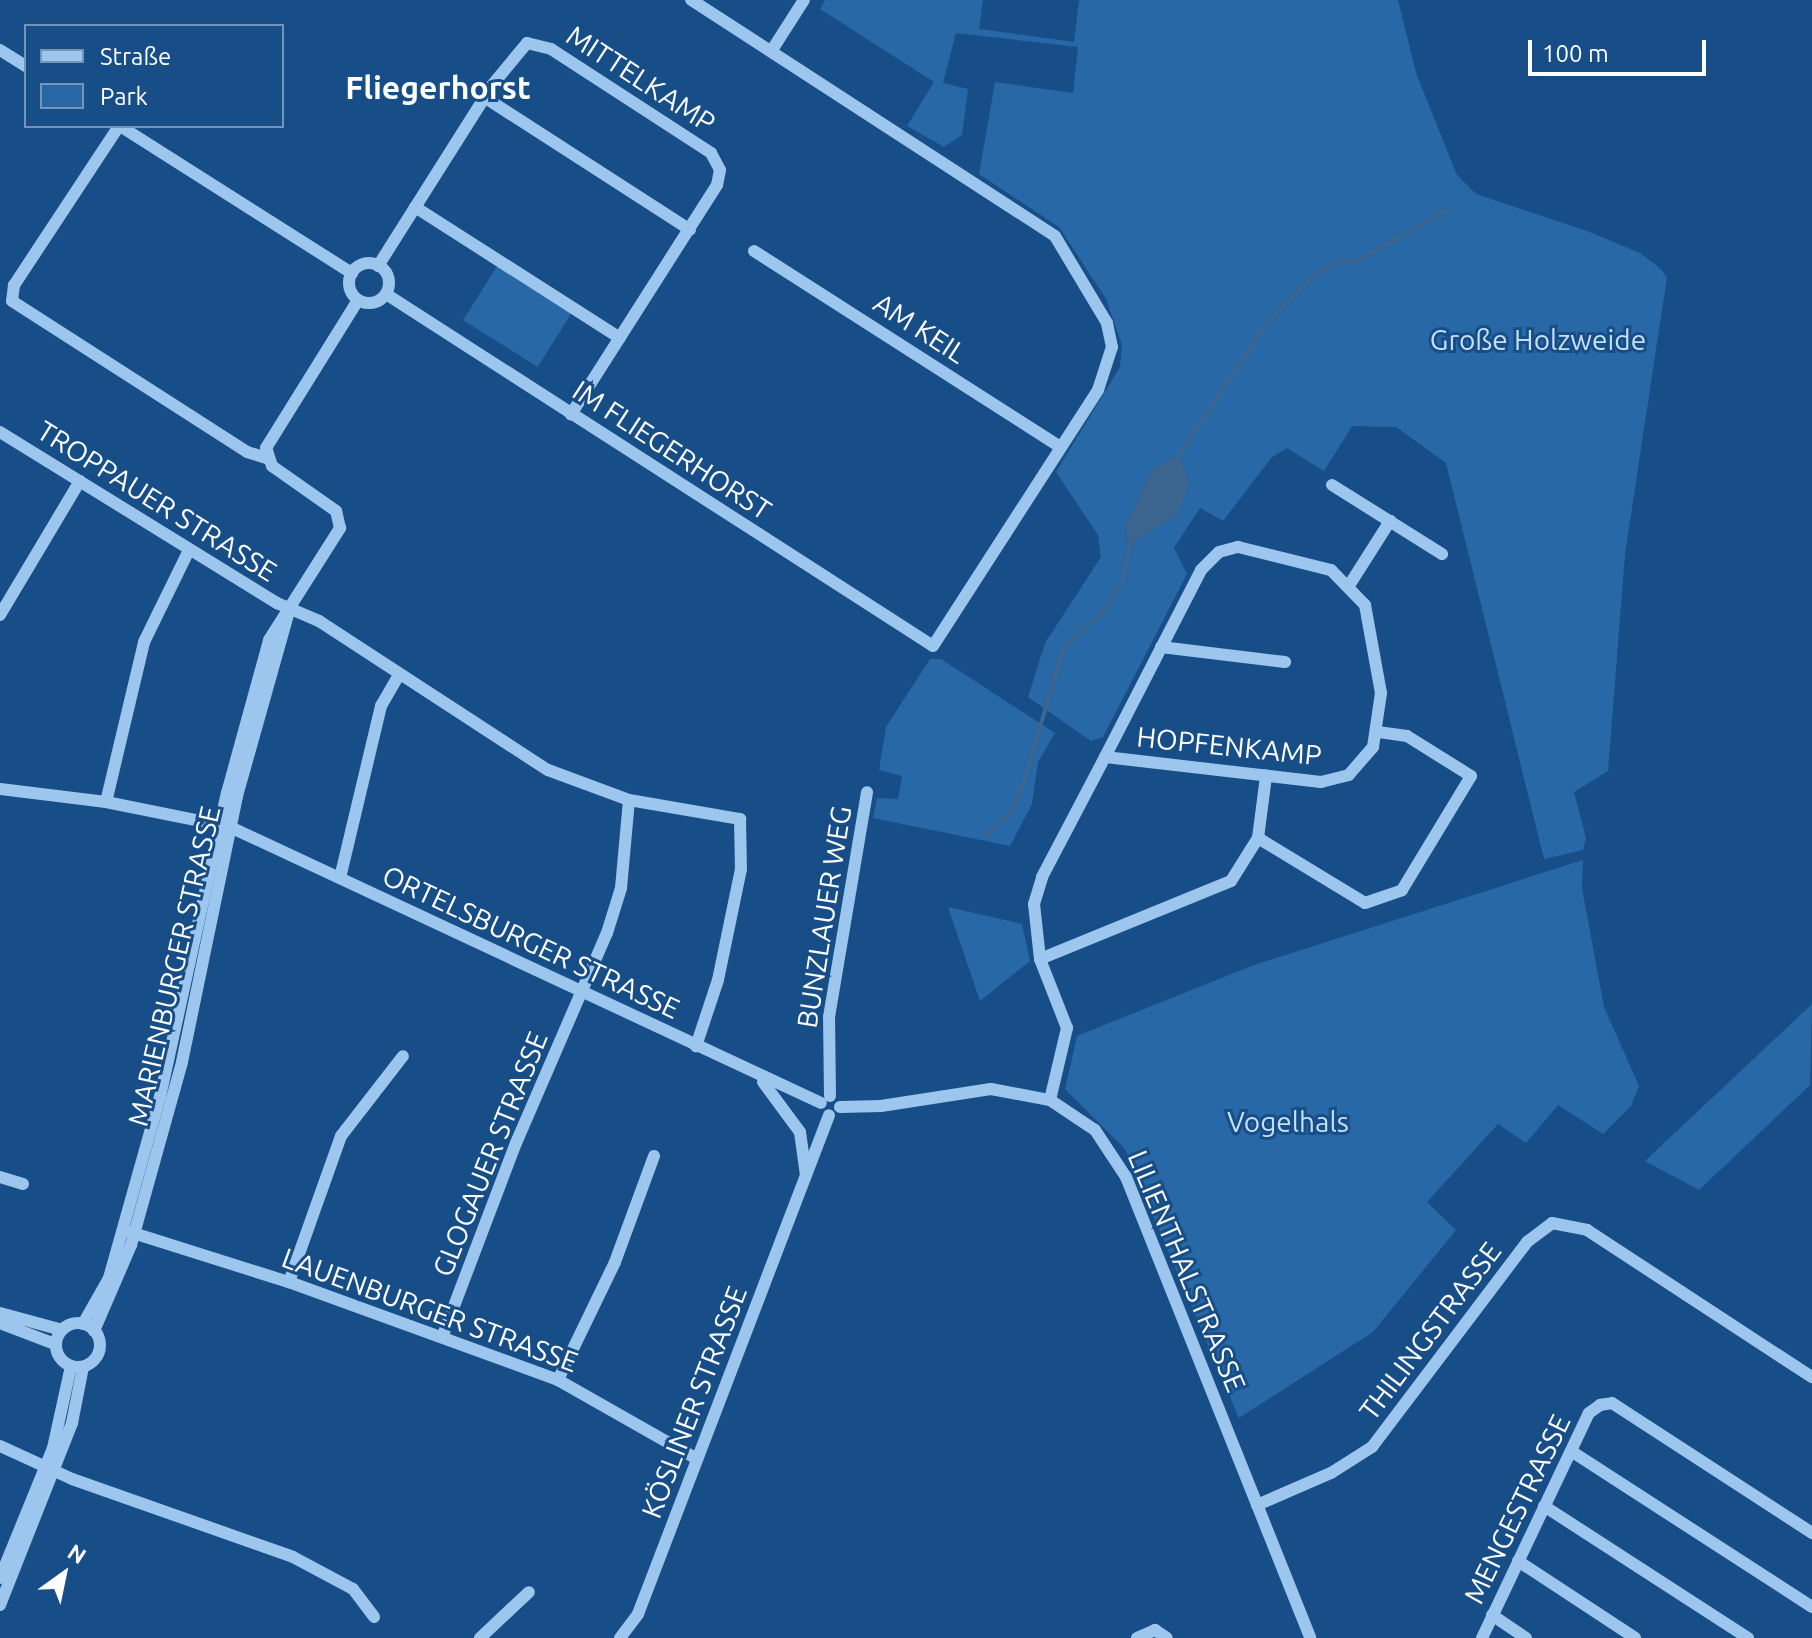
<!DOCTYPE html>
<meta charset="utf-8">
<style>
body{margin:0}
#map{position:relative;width:1812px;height:1638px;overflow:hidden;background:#174e87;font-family:Ubuntu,sans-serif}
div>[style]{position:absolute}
.green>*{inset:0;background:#2968a6;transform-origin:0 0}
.water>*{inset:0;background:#3c6690}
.stream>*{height:4px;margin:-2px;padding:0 2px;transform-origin:2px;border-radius:2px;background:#3c6690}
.minor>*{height:12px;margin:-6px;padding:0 6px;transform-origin:6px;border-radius:6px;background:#9dc6ee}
.minor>.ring{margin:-6px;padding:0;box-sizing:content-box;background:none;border:12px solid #9dc6ee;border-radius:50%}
span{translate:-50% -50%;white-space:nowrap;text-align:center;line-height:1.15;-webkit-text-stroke:6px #174e87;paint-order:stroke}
.street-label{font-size:28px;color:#fff}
.park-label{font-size:28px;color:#c3dffa}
.quarter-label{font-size:32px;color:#fff;font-weight:700}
.legend{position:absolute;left:24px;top:24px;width:260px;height:104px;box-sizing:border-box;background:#174e87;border:2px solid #7495b7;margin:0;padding:10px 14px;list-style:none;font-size:24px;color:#fff}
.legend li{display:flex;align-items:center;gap:16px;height:40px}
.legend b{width:40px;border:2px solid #7495b7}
.north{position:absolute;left:24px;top:1534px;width:80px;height:80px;-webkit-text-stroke:6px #174e87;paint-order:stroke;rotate:33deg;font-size:22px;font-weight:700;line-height:32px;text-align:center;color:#fff}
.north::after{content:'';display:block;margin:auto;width:28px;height:36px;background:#fff;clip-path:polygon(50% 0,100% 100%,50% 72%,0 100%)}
.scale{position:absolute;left:1528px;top:40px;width:178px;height:36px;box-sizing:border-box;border:4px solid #fff;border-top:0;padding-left:10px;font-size:24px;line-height:28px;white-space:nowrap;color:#fff;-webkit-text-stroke:6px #174e87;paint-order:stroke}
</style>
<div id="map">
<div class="green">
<div style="clip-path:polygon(evenodd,825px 0,983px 0,979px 29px,1074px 42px,1079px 0,1398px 0,1416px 73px,1457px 175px,1476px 194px,1587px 231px,1640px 253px,1660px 268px,1667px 277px,1625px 554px,1608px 771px,1574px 792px,1586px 838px,1583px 850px,1544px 859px,1446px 463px,1396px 427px,1352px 426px,1324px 471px,1287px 448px,1271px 458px,1223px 521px,1200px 508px,1174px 548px,1187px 574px,1103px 737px,1091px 741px,1028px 697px,1045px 643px,1101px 557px,1098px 535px,1056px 472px,1120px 367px,1122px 345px,1106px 299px,1059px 227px,979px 174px,995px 82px,1073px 93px,1078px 47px,956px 33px,943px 83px,968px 89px,962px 135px,944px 147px,907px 126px,934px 82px,820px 9px,825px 0,1152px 470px,1177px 514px,1127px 547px,1126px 524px,1152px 470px)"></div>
<div style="left:497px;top:266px;width:88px;height:64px;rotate:32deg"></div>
<div style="clip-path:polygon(930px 659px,941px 659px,1055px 733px,1038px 762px,1032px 804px,1010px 846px,873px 818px,877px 798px,898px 799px,902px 776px,879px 770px,886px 727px)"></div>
<div style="clip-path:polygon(1583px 860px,1582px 888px,1604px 1007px,1639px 1086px,1631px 1106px,1603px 1134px,1558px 1105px,1526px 1143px,1498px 1124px,1427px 1202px,1456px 1230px,1373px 1332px,1239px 1418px,1125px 1149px,1065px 1089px,1077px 1036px,1254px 965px)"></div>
<div style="clip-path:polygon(948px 907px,1022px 924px,1030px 961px,980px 1001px)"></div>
<div style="clip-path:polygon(1812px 1004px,1810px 1085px,1699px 1190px,1645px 1161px)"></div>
</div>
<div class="water">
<div style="clip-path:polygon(1172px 457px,1181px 461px,1189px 486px,1177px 515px,1127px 547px,1126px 524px,1152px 470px)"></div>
</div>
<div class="stream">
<div style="left:1175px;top:462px;width:167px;rotate:-56.5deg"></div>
<div style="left:1267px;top:323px;width:64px;rotate:-45.6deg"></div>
<div style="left:1312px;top:277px;width:32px;rotate:-30deg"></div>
<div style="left:1340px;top:261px;width:19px;rotate:-3deg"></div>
<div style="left:1359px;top:260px;width:103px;rotate:-29.5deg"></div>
<div style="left:985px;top:835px;width:33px;rotate:-41deg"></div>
<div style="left:1010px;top:813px;width:34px;rotate:-66deg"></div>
<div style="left:1024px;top:782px;width:139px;rotate:-73.7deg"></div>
<div style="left:1063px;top:649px;width:58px;rotate:-43.6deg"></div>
<div style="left:1105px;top:609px;width:32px;rotate:-58deg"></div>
<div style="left:1122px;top:582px;width:40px;rotate:-78deg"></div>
</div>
<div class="minor">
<div style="left:0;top:50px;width:31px;rotate:32deg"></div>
<div style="left:772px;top:50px;width:59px;rotate:-57.4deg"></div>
<div style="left:484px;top:97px;width:245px;rotate:32.8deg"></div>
<div style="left:119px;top:126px;width:191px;rotate:123.4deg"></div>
<div style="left:14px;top:285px;width:16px;rotate:97deg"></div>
<div style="left:12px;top:301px;width:279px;rotate:32.7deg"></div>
<div style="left:247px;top:452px;width:21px;rotate:17deg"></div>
<div style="left:120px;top:126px;width:275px;rotate:32.4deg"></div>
<div style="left:415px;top:207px;width:243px;rotate:32.6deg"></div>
<div style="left:754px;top:251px;width:363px;rotate:32.6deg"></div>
<div class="ring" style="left:349px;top:263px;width:28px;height:28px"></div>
<div style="left:378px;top:266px;width:215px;rotate:-57.7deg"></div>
<div style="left:493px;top:84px;width:53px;rotate:-50.3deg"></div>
<div style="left:527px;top:43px;width:25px;rotate:14deg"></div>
<div style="left:551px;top:49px;width:191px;rotate:33deg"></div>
<div style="left:711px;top:153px;width:19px;rotate:62deg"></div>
<div style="left:720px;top:170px;width:15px;rotate:101deg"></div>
<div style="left:717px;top:185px;width:272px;rotate:122.5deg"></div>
<div style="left:386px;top:294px;width:650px;rotate:32.76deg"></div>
<div style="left:933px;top:646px;width:305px;rotate:-57.2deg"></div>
<div style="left:1098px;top:390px;width:45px;rotate:-72deg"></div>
<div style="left:1112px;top:347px;width:25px;rotate:-102deg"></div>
<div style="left:1107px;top:323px;width:101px;rotate:-120.9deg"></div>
<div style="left:1055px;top:236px;width:434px;rotate:-147deg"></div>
<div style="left:0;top:432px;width:326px;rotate:31.7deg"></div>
<div style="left:277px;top:603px;width:46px;rotate:23.2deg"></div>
<div style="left:319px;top:621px;width:273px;rotate:33.1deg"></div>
<div style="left:548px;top:770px;width:86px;rotate:20.3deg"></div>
<div style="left:629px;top:800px;width:113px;rotate:9.7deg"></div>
<div style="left:740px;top:819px;width:50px;rotate:88.9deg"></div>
<div style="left:741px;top:869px;width:113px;rotate:101.7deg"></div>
<div style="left:718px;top:980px;width:70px;rotate:108.4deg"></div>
<div style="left:1332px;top:485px;width:130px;rotate:32.1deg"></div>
<div style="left:1238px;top:547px;width:96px;rotate:13.9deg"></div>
<div style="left:1331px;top:570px;width:49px;rotate:45.8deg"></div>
<div style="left:1365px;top:605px;width:89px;rotate:79.7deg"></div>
<div style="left:1381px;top:693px;width:55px;rotate:98.4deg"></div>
<div style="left:1373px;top:747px;width:37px;rotate:131deg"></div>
<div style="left:1349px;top:775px;width:29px;rotate:166deg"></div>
<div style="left:1321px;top:782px;width:217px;rotate:-173.4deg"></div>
<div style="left:1105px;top:757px;width:210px;rotate:-62.8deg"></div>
<div style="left:1201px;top:570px;width:25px;rotate:-45deg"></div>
<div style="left:1219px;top:552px;width:20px;rotate:-15deg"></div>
<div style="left:1350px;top:584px;width:75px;rotate:-57.6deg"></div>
<div style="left:0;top:615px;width:156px;rotate:-59.2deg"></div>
<div style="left:1161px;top:647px;width:125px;rotate:6.9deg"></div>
<div style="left:0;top:789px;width:107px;rotate:7deg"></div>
<div style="left:106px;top:802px;width:126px;rotate:11.4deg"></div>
<div style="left:230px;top:827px;width:652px;rotate:25.03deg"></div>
<div style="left:106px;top:802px;width:164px;rotate:-76.6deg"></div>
<div style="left:144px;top:642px;width:102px;rotate:-63.9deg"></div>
<div style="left:1258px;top:838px;width:125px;rotate:31.3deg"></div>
<div style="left:1365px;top:903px;width:39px;rotate:-19deg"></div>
<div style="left:1402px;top:890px;width:133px;rotate:-58.8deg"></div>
<div style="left:1471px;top:776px;width:75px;rotate:-148deg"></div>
<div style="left:1407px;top:736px;width:30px;rotate:-172deg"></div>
<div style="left:340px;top:878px;width:177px;rotate:-76.6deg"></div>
<div style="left:381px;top:706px;width:36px;rotate:-60deg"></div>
<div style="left:1040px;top:959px;width:206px;rotate:-22.2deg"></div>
<div style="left:1231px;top:881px;width:51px;rotate:-57.9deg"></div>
<div style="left:1258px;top:838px;width:63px;rotate:-82.6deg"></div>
<div style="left:763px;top:1082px;width:62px;rotate:53.5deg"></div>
<div style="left:800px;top:1132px;width:43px;rotate:82.1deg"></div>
<div style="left:830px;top:1096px;width:79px;rotate:-90.7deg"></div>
<div style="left:829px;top:1017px;width:228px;rotate:-80.4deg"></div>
<div style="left:1050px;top:1100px;width:74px;rotate:-76.7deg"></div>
<div style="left:1067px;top:1028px;width:74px;rotate:-111.4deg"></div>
<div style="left:1040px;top:959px;width:55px;rotate:-96.2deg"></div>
<div style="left:1034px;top:904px;width:28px;rotate:-73deg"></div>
<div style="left:1042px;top:877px;width:136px;rotate:-62.3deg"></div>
<div style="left:840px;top:1107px;width:41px;rotate:-1.4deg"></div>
<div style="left:881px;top:1106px;width:111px;rotate:-8.8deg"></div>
<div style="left:991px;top:1089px;width:60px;rotate:10.6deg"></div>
<div style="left:1050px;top:1100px;width:54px;rotate:33.7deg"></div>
<div style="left:1095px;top:1130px;width:56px;rotate:56.6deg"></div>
<div style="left:1126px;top:1177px;width:496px;rotate:68.2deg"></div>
<div style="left:0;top:1177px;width:24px;rotate:17deg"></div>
<div style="left:130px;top:1232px;width:167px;rotate:17.5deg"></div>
<div style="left:289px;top:1282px;width:286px;rotate:20deg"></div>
<div style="left:558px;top:1380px;width:160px;rotate:29.6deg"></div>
<div style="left:289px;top:1282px;width:155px;rotate:-70.4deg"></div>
<div style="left:341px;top:1136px;width:101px;rotate:-52.2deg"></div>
<div style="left:0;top:1313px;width:64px;rotate:15.3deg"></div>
<div style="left:0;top:1323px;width:59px;rotate:20.9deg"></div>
<div class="ring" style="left:56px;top:1323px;width:32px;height:32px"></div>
<div style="left:83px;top:1324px;width:53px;rotate:-60.5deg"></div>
<div style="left:109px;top:1278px;width:188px;rotate:-74.3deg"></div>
<div style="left:160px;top:1097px;width:311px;rotate:-77.6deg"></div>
<div style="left:227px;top:793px;width:159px;rotate:-74.6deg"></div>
<div style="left:269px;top:640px;width:133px;rotate:-57.6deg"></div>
<div style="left:340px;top:528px;width:17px;rotate:-103deg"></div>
<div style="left:336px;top:511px;width:78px;rotate:-144.9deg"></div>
<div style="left:272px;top:466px;width:19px;rotate:-108deg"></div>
<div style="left:266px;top:448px;width:174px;rotate:-58.1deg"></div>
<div style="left:94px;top:1331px;width:94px;rotate:-66.7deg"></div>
<div style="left:131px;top:1245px;width:190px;rotate:-74.4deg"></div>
<div style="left:182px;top:1062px;width:272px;rotate:-78.3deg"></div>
<div style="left:237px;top:796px;width:195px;rotate:-74.3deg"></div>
<div style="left:443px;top:1335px;width:205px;rotate:-69.2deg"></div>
<div style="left:516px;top:1143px;width:229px;rotate:-66.6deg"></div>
<div style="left:607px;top:933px;width:47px;rotate:-72.7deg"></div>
<div style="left:621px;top:888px;width:88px;rotate:-84.8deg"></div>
<div style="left:558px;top:1380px;width:131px;rotate:-64.2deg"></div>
<div style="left:615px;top:1262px;width:113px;rotate:-69.8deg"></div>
<div style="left:0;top:1446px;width:79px;rotate:24.6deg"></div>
<div style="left:72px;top:1479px;width:234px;rotate:19.4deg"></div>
<div style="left:293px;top:1557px;width:68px;rotate:28.1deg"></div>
<div style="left:353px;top:1589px;width:35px;rotate:53deg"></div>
<div style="left:1571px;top:1451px;width:287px;rotate:32.9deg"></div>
<div style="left:1257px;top:1505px;width:81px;rotate:-23.4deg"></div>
<div style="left:1331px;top:1473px;width:49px;rotate:-32.4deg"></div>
<div style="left:1372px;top:1447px;width:257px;rotate:-52.9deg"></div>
<div style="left:1527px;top:1242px;width:31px;rotate:-37deg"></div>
<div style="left:1552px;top:1223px;width:36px;rotate:11deg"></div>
<div style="left:1587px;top:1230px;width:269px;rotate:33.2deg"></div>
<div style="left:1544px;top:1506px;width:243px;rotate:32.9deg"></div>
<div style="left:1518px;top:1561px;width:140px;rotate:33.3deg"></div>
<div style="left:0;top:1578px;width:140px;rotate:-67.8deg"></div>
<div style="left:53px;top:1448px;width:84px;rotate:-77.6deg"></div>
<div style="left:0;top:1605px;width:196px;rotate:-68.4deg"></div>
<div style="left:72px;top:1423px;width:57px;rotate:-78.9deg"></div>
<div style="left:1492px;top:1615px;width:41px;rotate:34.1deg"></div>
<div style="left:480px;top:1638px;width:67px;rotate:-43.2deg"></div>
<div style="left:620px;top:1638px;width:30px;rotate:-53deg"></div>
<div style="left:638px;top:1614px;width:534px;rotate:-69.05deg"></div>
<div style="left:1137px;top:1638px;width:20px;rotate:-24deg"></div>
<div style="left:1155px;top:1630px;width:14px;rotate:34deg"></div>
<div style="left:1482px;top:1638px;width:249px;rotate:-64.6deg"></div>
<div style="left:1589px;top:1413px;width:14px;rotate:-36deg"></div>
<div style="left:1600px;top:1405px;width:12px;rotate:-9deg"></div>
<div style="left:1612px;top:1403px;width:239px;rotate:33deg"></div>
</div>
<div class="street-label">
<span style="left:641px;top:79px;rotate:33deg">MITTELKAMP</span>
<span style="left:920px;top:328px;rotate:33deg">AM KEIL</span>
<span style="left:672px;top:450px;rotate:33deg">IM FLIEGERHORST</span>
<span style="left:157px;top:501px;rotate:32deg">TROPPAUER STRASSE</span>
<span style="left:1229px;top:746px;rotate:6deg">HOPFENKAMP</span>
<span style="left:824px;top:917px;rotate:-81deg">BUNZLAUER WEG</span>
<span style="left:531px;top:942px;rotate:25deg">ORTELSBURGER STRASSE</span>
<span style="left:174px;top:966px;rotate:-77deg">MARIENBURGER STRASSE</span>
<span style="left:490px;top:1154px;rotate:-68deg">GLOGAUER STRASSE</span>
<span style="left:1187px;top:1271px;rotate:67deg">LILIENTHALSTRASSE</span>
<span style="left:430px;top:1310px;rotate:20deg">LAUENBURGER STRASSE</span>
<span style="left:1430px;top:1331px;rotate:-53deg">THILINGSTRASSE</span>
<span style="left:694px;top:1402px;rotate:-69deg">KÖSLINER STRASSE</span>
<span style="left:1517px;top:1509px;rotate:-64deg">MENGESTRASSE</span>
</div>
<div class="park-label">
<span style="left:1538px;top:340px">Große Holzweide</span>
<span style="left:1288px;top:1122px">Vogelhals</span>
</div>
<div class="quarter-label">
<span style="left:438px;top:87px">Fliegerhorst</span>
</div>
<ul class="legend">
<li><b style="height:10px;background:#9dc6ee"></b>Straße</li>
<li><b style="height:22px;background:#2968a6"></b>Park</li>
</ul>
<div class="north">N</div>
<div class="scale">100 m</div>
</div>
